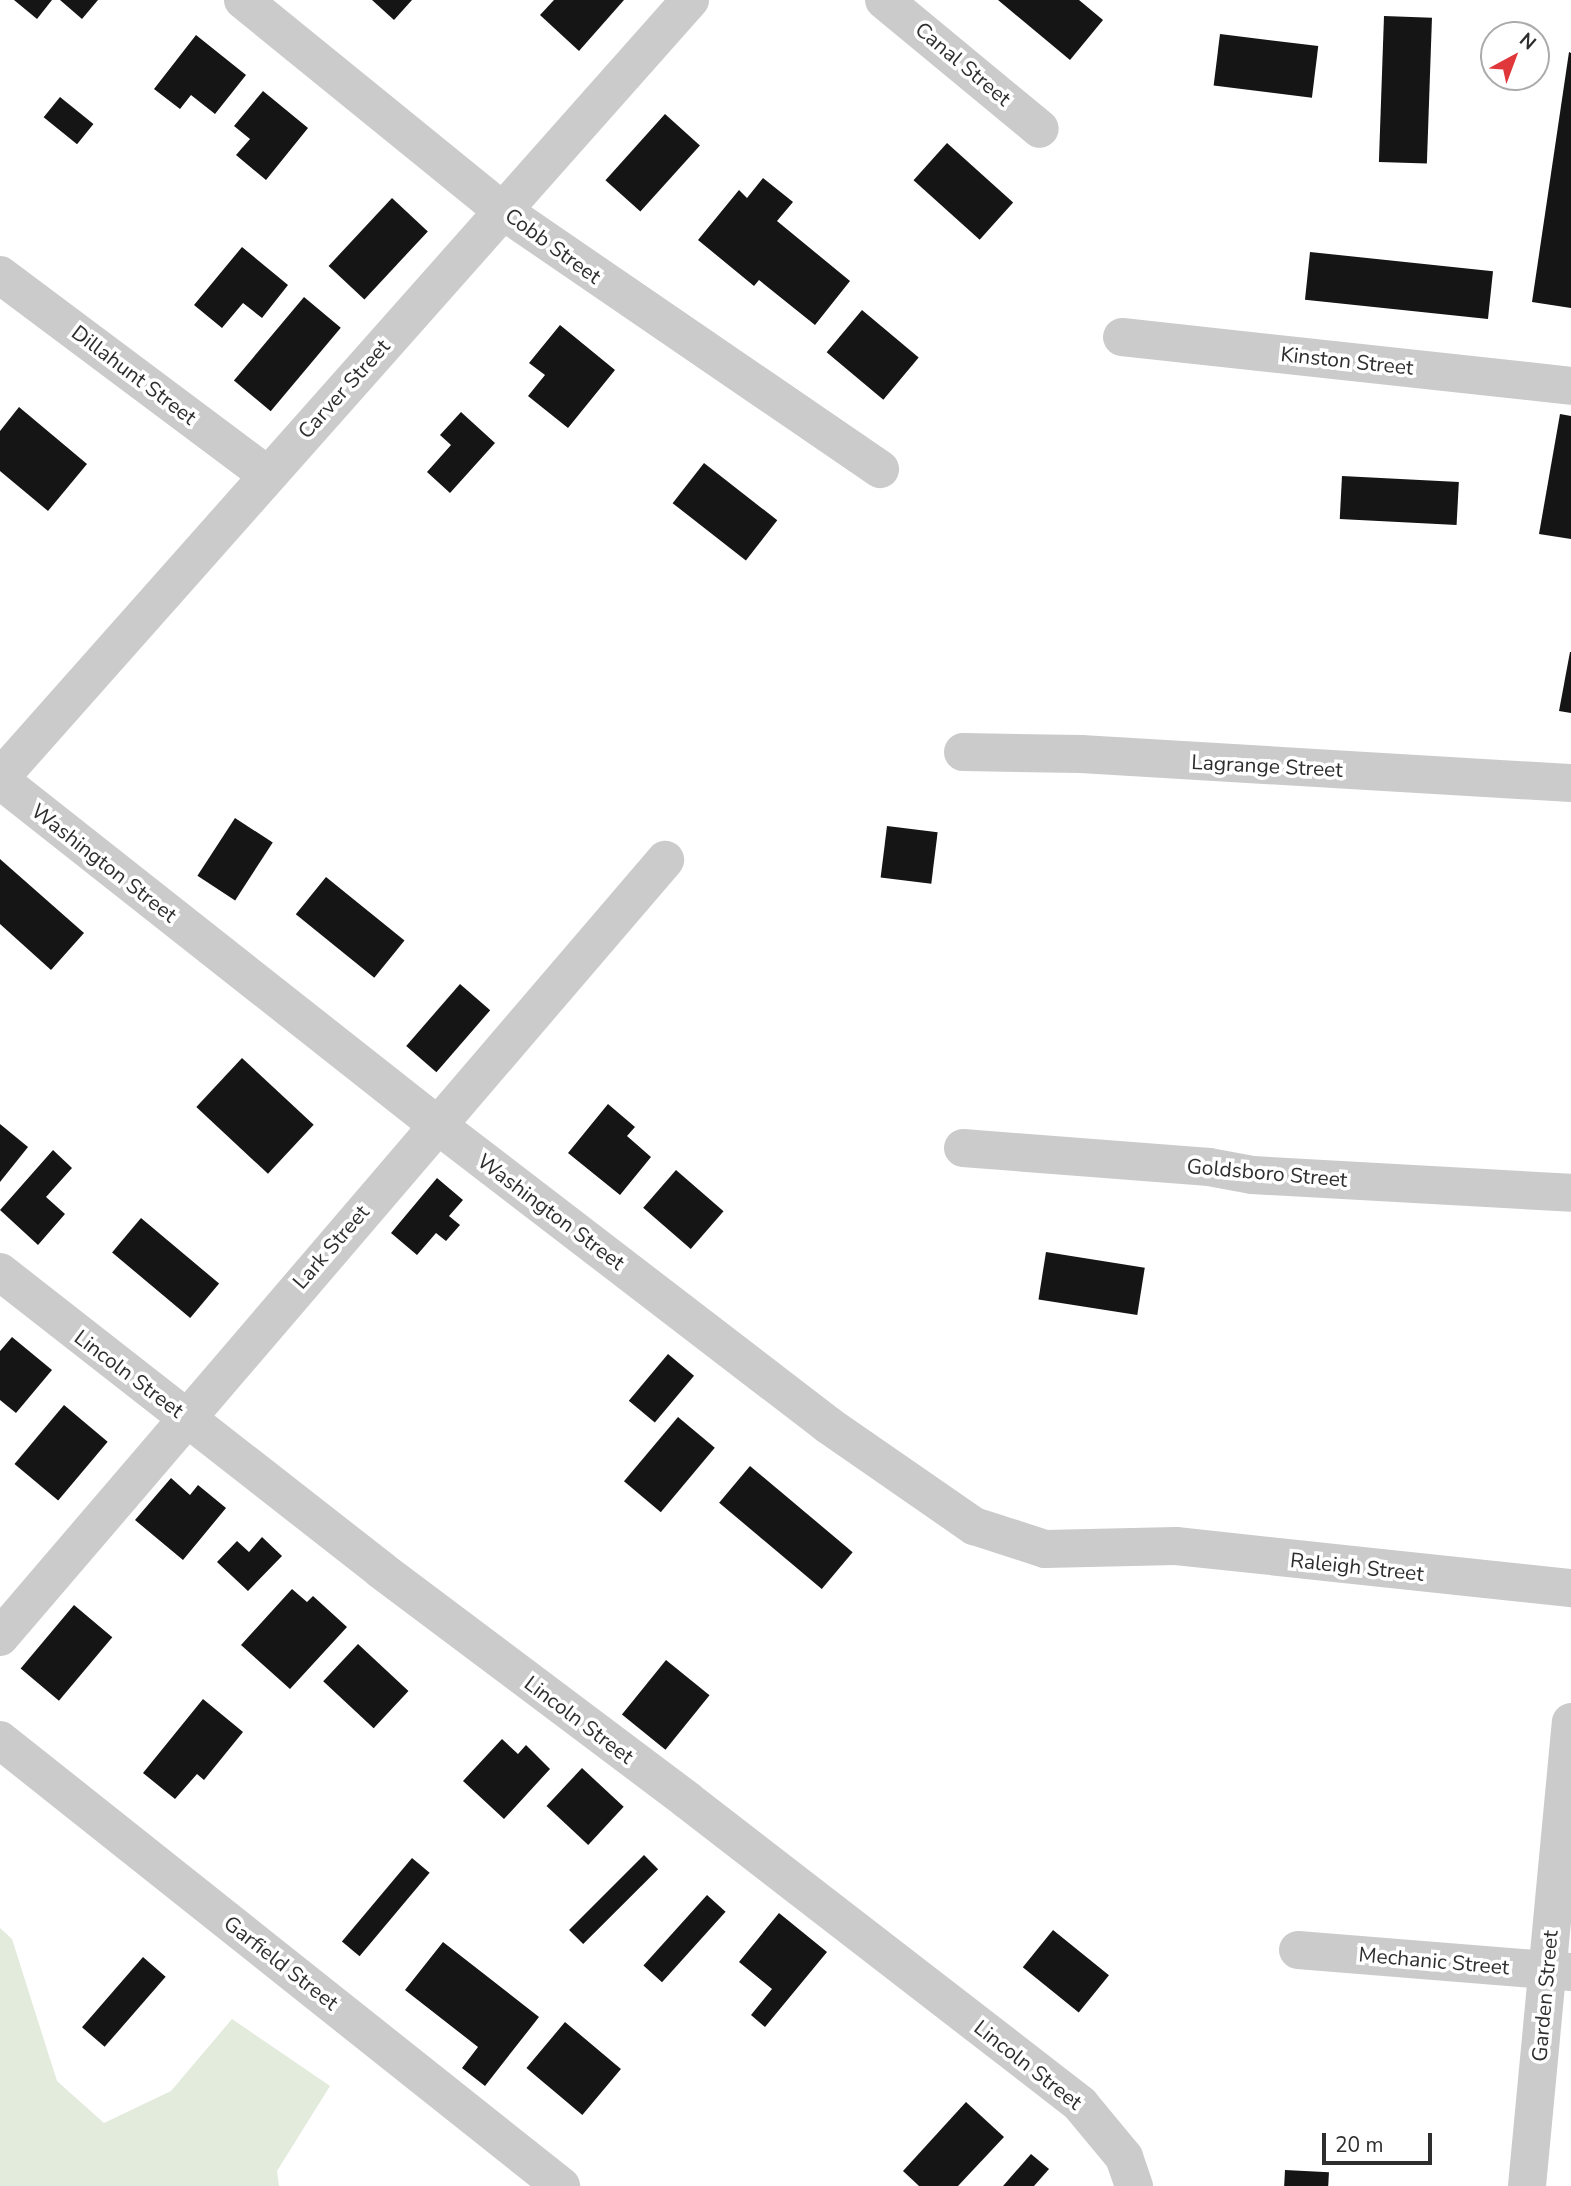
<!DOCTYPE html>
<style>
body{margin:0}
#map{position:relative;width:1571px;height:2186px;overflow:hidden;background:#fff;font-family:"Nunito Sans",sans-serif}
div>[style]{position:absolute}
.green>*{inset:0;background:#e3ebdc}
.building>*{inset:0;background:#151515;transform-origin:0 0}
.street>*{height:38px;margin:-19px;padding:0 19px;transform-origin:19px;border-radius:19px;background:#cbcbcb}
span{translate:-50% -50%;white-space:nowrap;text-align:center;line-height:1.15;-webkit-text-stroke:7px #fff;paint-order:stroke}
.street-label{font-size:21px;color:#2e2e2e}
.north{position:absolute;left:1480px;top:21px;width:70px;height:70px;box-sizing:border-box;background:#fff;border:2px solid #ababab;border-radius:50%;rotate:41deg;font-size:19px;font-weight:700;line-height:28px;text-align:center;color:#2e2e2e}
.north::after{content:'';display:block;margin:auto;width:24px;height:32px;background:#df373a;clip-path:polygon(50% 0,100% 100%,50% 72%,0 100%)}
.scale{position:absolute;left:1322px;top:2133px;width:110px;height:32px;box-sizing:border-box;border:4px solid #2e2e2e;border-top:0;padding-left:9px;font-size:21px;line-height:24px;white-space:nowrap;color:#2e2e2e;-webkit-text-stroke:5px #fff;paint-order:stroke}
</style>
<div id="map">
<div class="green">
<div style="clip-path:polygon(0 1928px,12px 1939px,57px 2081px,104px 2123px,171px 2091px,232px 2019px,330px 2086px,277px 2171px,279px 2186px,0 2186px)"></div>
</div>
<div class="building">
<div style="clip-path:polygon(14px 0,52px 0,37px 19px)"></div>
<div style="clip-path:polygon(60px 0,98px 0,82px 19px)"></div>
<div style="clip-path:polygon(372px 0,412px 0,394px 20px)"></div>
<div style="clip-path:polygon(554px 0,624px 0,579px 51px,540px 15px)"></div>
<div style="clip-path:polygon(998px 0,1079px 0,1103px 20px,1070px 60px)"></div>
<div style="left:1384px;top:16px;width:48px;height:146px;rotate:2deg"></div>
<div style="left:1220px;top:34px;width:99px;height:52px;rotate:7deg"></div>
<div style="clip-path:polygon(196px 35px,246px 75px,215px 114px,191px 95px,180px 109px,154px 89px)"></div>
<div style="clip-path:polygon(1569px 52px,1571px 53px,1571px 308px,1532px 302px)"></div>
<div style="clip-path:polygon(263px 91px,308px 128px,266px 180px,236px 155px,250px 139px,234px 126px)"></div>
<div style="left:60px;top:97px;width:43px;height:26px;rotate:39deg"></div>
<div style="left:665px;top:114px;width:47px;height:89px;rotate:42deg"></div>
<div style="left:947px;top:143px;width:89px;height:50px;rotate:42deg"></div>
<div style="clip-path:polygon(763px 178px,793px 202px,777px 221px,850px 281px,815px 325px,759px 280px,754px 286px,698px 240px,739px 190px,747px 198px)"></div>
<div style="left:392px;top:198px;width:49px;height:93px;rotate:43deg"></div>
<div style="clip-path:polygon(242px 247px,288px 285px,262px 318px,243px 303px,222px 328px,194px 305px)"></div>
<div style="left:1310px;top:252px;width:184px;height:48px;rotate:6deg"></div>
<div style="left:304px;top:297px;width:48px;height:109px;rotate:40deg"></div>
<div style="left:862px;top:310px;width:74px;height:55px;rotate:40deg"></div>
<div style="clip-path:polygon(560px 325px,615px 370px,568px 428px,528px 396px,545px 375px,529px 363px)"></div>
<div style="clip-path:polygon(19px 407px,87px 464px,48px 511px,0 471px,0 431px)"></div>
<div style="clip-path:polygon(461px 412px,495px 443px,450px 493px,427px 472px,451px 445px,440px 435px)"></div>
<div style="clip-path:polygon(1560px 414px,1571px 416px,1571px 539px,1539px 534px)"></div>
<div style="left:704px;top:463px;width:93px;height:51px;rotate:38deg"></div>
<div style="left:1342px;top:476px;width:117px;height:43px;rotate:3deg"></div>
<div style="clip-path:polygon(1570px 652px,1571px 652px,1571px 713px,1559px 711px)"></div>
<div style="left:235px;top:818px;width:45px;height:69px;rotate:33deg"></div>
<div style="left:887px;top:826px;width:51px;height:52px;rotate:7deg"></div>
<div style="clip-path:polygon(0 859px,84px 933px,51px 970px,0 924px)"></div>
<div style="left:326px;top:877px;width:101px;height:48px;rotate:39deg"></div>
<div style="left:460px;top:984px;width:40px;height:82px;rotate:41deg"></div>
<div style="left:242px;top:1058px;width:98px;height:67px;rotate:43deg"></div>
<div style="clip-path:polygon(608px 1104px,635px 1127px,627px 1136px,651px 1157px,620px 1195px,568px 1153px)"></div>
<div style="clip-path:polygon(0 1124px,28px 1147px,0 1182px)"></div>
<div style="clip-path:polygon(53px 1150px,72px 1168px,46px 1197px,65px 1214px,38px 1245px,0 1210px)"></div>
<div style="left:676px;top:1170px;width:63px;height:50px;rotate:41deg"></div>
<div style="clip-path:polygon(437px 1178px,463px 1200px,449px 1216px,460px 1225px,446px 1241px,436px 1233px,417px 1255px,391px 1233px)"></div>
<div style="left:141px;top:1218px;width:102px;height:45px;rotate:40deg"></div>
<div style="left:1046px;top:1252px;width:100px;height:48px;rotate:9deg"></div>
<div style="clip-path:polygon(12px 1337px,52px 1370px,16px 1413px,0 1400px,0 1351px)"></div>
<div style="left:668px;top:1354px;width:34px;height:61px;rotate:40deg"></div>
<div style="left:64px;top:1405px;width:57px;height:77px;rotate:40deg"></div>
<div style="left:678px;top:1417px;width:48px;height:84px;rotate:40deg"></div>
<div style="left:750px;top:1466px;width:134px;height:48px;rotate:40deg"></div>
<div style="clip-path:polygon(171px 1478px,190px 1495px,198px 1485px,226px 1508px,183px 1560px,135px 1520px)"></div>
<div style="clip-path:polygon(262px 1537px,282px 1556px,248px 1591px,217px 1562px,237px 1541px,249px 1552px)"></div>
<div style="clip-path:polygon(292px 1589px,307px 1602px,313px 1596px,347px 1627px,290px 1689px,241px 1645px)"></div>
<div style="left:74px;top:1605px;width:50px;height:83px;rotate:40deg"></div>
<div style="left:358px;top:1644px;width:69px;height:51px;rotate:43deg"></div>
<div style="left:666px;top:1660px;width:56px;height:70px;rotate:39deg"></div>
<div style="clip-path:polygon(203px 1699px,243px 1732px,204px 1780px,197px 1774px,175px 1799px,143px 1773px)"></div>
<div style="clip-path:polygon(502px 1739px,518px 1754px,526px 1745px,550px 1769px,504px 1819px,463px 1781px)"></div>
<div style="left:582px;top:1768px;width:57px;height:52px;rotate:43deg"></div>
<div style="left:644px;top:1855px;width:20px;height:106px;rotate:45deg"></div>
<div style="left:412px;top:1858px;width:23px;height:109px;rotate:40deg"></div>
<div style="left:707px;top:1895px;width:25px;height:95px;rotate:42deg"></div>
<div style="clip-path:polygon(779px 1913px,827px 1952px,765px 2027px,751px 2015px,772px 1989px,739px 1962px)"></div>
<div style="left:1053px;top:1930px;width:72px;height:48px;rotate:39deg"></div>
<div style="clip-path:polygon(443px 1942px,539px 2017px,485px 2086px,462px 2068px,478px 2047px,405px 1990px)"></div>
<div style="left:143px;top:1957px;width:30px;height:93px;rotate:41deg"></div>
<div style="left:565px;top:2022px;width:73px;height:60px;rotate:40deg"></div>
<div style="clip-path:polygon(966px 2102px,1004px 2137px,958px 2186px,919px 2186px,903px 2171px)"></div>
<div style="clip-path:polygon(1031px 2154px,1049px 2169px,1034px 2186px,1003px 2186px)"></div>
<div style="left:1285px;top:2170px;width:44px;height:16px;rotate:3deg"></div>
</div>
<div class="street">
<div style="left:243px;top:0;width:335px;rotate:39.1deg"></div>
<div style="left:503px;top:211px;width:457px;rotate:34.4deg"></div>
<div style="left:884px;top:0;width:202px;rotate:39.6deg"></div>
<div style="left:0;top:275px;width:334px;rotate:36.8deg"></div>
<div style="left:1122px;top:337px;width:452px;rotate:6.2deg"></div>
<div style="left:963px;top:752px;width:118px;rotate:1deg"></div>
<div style="left:1081px;top:754px;width:491px;rotate:3.4deg"></div>
<div style="left:0;top:778px;width:1040px;rotate:-48.43deg"></div>
<div style="left:0;top:780px;width:555px;rotate:38.27deg"></div>
<div style="left:436px;top:1124px;width:494px;rotate:37.5deg"></div>
<div style="left:828px;top:1425px;width:178px;rotate:34.7deg"></div>
<div style="left:974px;top:1526px;width:75px;rotate:17.9deg"></div>
<div style="left:1045px;top:1549px;width:131px;rotate:-1.3deg"></div>
<div style="left:1176px;top:1546px;width:397px;rotate:6.1deg"></div>
<div style="left:963px;top:1148px;width:247px;rotate:4.4deg"></div>
<div style="left:1209px;top:1167px;width:44px;rotate:10.5deg"></div>
<div style="left:1252px;top:1175px;width:320px;rotate:3.2deg"></div>
<div style="left:0;top:1272px;width:484px;rotate:38deg"></div>
<div style="left:381px;top:1570px;width:383px;rotate:36.9deg"></div>
<div style="left:687px;top:1800px;width:497px;rotate:37.7deg"></div>
<div style="left:1080px;top:2104px;width:69px;rotate:50.3deg"></div>
<div style="left:1124px;top:2157px;width:31px;rotate:71deg"></div>
<div style="left:0;top:1637px;width:1023px;rotate:-49.44deg"></div>
<div style="left:0;top:1740px;width:717px;rotate:38.49deg"></div>
<div style="left:1298px;top:1950px;width:274px;rotate:4.6deg"></div>
<div style="left:1527px;top:2186px;width:466px;rotate:-84.6deg"></div>
</div>
<div class="street-label">
<span style="left:963px;top:64px;rotate:40deg">Canal Street</span>
<span style="left:553px;top:246px;rotate:36deg">Cobb Street</span>
<span style="left:1347px;top:361px;rotate:6deg">Kinston Street</span>
<span style="left:134px;top:375px;rotate:37deg">Dillahunt Street</span>
<span style="left:344px;top:389px;rotate:-48deg">Carver Street</span>
<span style="left:1267px;top:766px;rotate:3deg">Lagrange Street</span>
<span style="left:104px;top:863px;rotate:38deg">Washington Street</span>
<span style="left:1267px;top:1173px;rotate:5deg">Goldsboro Street</span>
<span style="left:551px;top:1212px;rotate:37deg">Washington Street</span>
<span style="left:331px;top:1247px;rotate:-49deg">Lark Street</span>
<span style="left:129px;top:1374px;rotate:37deg">Lincoln Street</span>
<span style="left:1357px;top:1567px;rotate:6deg">Raleigh Street</span>
<span style="left:579px;top:1720px;rotate:37deg">Lincoln Street</span>
<span style="left:1434px;top:1961px;rotate:5deg">Mechanic Street</span>
<span style="left:281px;top:1963px;rotate:38deg">Garfield Street</span>
<span style="left:1545px;top:1996px;rotate:-85deg">Garden Street</span>
<span style="left:1028px;top:2065px;rotate:38deg">Lincoln Street</span>
</div>
<div class="north">N</div>
<div class="scale">20 m</div>
</div>
